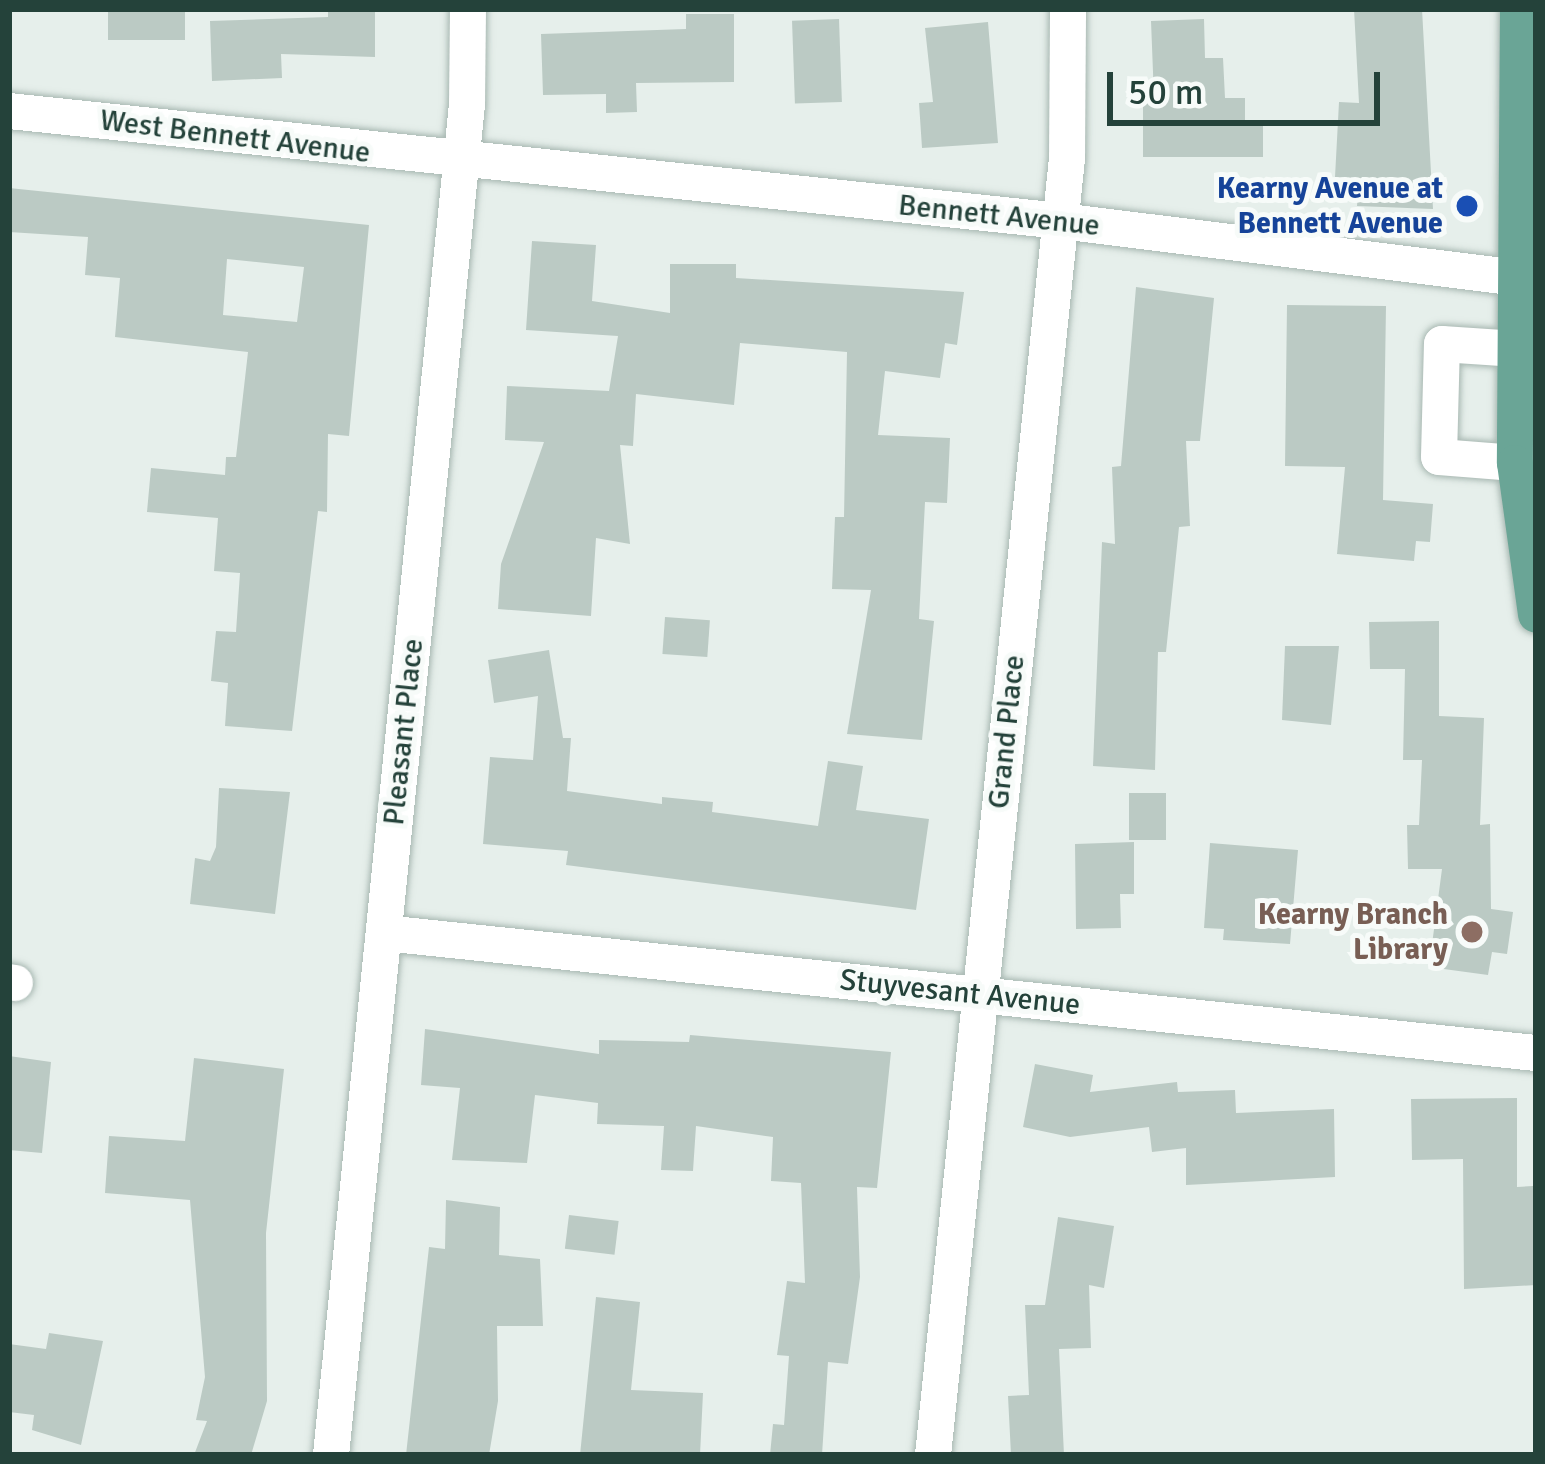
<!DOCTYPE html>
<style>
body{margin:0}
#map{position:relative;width:1545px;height:1464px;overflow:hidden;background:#e6efeb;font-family:Signika,sans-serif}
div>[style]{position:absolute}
.building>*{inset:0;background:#bbcac4;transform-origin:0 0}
.roads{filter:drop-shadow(0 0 3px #a8b8b2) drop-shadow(0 0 3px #a8b8b2)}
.minor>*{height:36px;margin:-18px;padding:0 18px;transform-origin:18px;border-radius:18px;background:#fff}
.major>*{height:36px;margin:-18px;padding:0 18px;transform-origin:18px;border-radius:18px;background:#6aa596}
.dots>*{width:33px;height:33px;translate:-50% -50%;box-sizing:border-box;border:6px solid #f7fbf9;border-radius:50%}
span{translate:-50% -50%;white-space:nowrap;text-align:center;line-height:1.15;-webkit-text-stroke:10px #f7fbf9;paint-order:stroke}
.street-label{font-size:30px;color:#24423a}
.transit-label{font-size:30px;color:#164399;font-weight:700}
.right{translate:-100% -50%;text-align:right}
.education-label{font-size:30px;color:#785e54;font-weight:700}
.frame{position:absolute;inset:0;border:12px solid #24423a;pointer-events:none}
.scale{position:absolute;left:1107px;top:72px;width:273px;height:54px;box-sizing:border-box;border:6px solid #24423a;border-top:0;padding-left:15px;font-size:36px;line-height:42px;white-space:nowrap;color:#24423a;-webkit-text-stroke:9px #f7fbf9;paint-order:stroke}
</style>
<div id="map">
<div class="building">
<div style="left:108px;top:9px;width:77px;height:31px"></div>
<div style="clip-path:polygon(328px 9px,375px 9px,375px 57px,281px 54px,282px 78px,212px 81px,210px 21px,328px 17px)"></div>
<div style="clip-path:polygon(1354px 9px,1422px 9px,1433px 209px,1357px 206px,1359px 178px,1335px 177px,1339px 102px,1359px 103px)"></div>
<div style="clip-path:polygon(686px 14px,734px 14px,734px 82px,636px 83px,637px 112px,606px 113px,606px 94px,543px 95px,541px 34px,686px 29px)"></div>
<div style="left:839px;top:19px;width:83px;height:47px;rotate:88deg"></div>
<div style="clip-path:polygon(1204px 19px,1205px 58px,1223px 58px,1225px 98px,1245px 98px,1245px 125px,1263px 125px,1263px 157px,1143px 157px,1143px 98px,1154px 98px,1151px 21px)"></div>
<div style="clip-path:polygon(988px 22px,998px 143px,922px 148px,919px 103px,933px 102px,925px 28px)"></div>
<div style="clip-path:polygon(evenodd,9px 188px,369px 225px,349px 436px,328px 434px,327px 512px,318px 511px,292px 731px,225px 726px,228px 683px,211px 681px,216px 631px,236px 632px,240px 573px,214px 571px,218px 518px,147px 512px,151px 468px,225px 475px,226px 457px,236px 457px,248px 352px,115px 337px,120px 278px,85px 275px,88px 237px,9px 232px,9px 188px,227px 259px,304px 267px,297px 322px,223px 315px,227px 259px)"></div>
<div style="clip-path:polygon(532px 241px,596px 245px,592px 301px,670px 313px,670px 264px,736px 264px,736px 278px,964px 292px,957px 345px,945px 343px,940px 378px,885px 371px,878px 435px,950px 438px,947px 503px,925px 502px,919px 619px,934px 621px,922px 740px,847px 734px,871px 590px,832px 589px,835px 517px,844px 517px,847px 352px,740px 343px,734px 405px,636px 394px,633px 446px,620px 445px,630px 544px,596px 538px,591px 616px,498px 609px,501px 564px,544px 442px,505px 440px,507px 386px,609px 391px,618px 336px,526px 330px)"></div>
<div style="clip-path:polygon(1136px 287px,1214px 298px,1200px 441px,1186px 441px,1190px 526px,1179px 527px,1166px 652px,1158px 652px,1155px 770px,1093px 766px,1102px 542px,1115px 544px,1112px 467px,1121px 466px)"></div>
<div style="clip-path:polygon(1287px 305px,1386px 306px,1383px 500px,1433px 504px,1430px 542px,1416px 541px,1414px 561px,1337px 554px,1345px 467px,1285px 466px)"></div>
<div style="left:665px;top:617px;width:45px;height:37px;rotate:4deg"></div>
<div style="clip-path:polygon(1439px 621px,1439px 716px,1484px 718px,1480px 825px,1490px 824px,1491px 909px,1513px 912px,1507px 954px,1492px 952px,1488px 975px,1429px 967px,1442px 869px,1408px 869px,1407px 825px,1419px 825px,1422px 760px,1403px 760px,1405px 669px,1370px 669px,1369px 622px)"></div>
<div style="clip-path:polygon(1285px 646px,1339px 646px,1331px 725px,1282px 720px)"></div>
<div style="clip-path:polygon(549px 650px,563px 738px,571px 738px,567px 791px,662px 804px,662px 797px,713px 802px,712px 812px,818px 826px,828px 761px,863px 766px,856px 810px,929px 819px,916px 910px,566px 865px,568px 851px,483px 844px,490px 757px,533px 760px,538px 696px,494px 703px,488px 660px)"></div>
<div style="clip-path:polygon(219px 788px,290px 792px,275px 914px,190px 904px,195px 858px,210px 861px,216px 847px)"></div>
<div style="left:1166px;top:793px;width:47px;height:37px;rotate:90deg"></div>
<div style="clip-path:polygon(1134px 842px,1134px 894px,1120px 894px,1121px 928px,1076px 929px,1075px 844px)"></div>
<div style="clip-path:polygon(1210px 843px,1298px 850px,1290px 944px,1223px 940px,1224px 929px,1204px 928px)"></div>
<div style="clip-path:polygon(425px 1029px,599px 1054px,599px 1040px,689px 1042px,690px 1035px,891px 1052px,877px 1188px,857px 1187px,860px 1277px,848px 1364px,828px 1362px,822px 1455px,770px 1455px,773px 1424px,784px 1425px,789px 1356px,777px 1355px,787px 1281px,805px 1283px,801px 1183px,771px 1181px,773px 1137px,696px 1126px,693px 1171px,661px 1170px,664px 1126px,597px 1124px,598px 1103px,535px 1095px,527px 1163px,452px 1160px,460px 1088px,421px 1085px)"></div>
<div style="clip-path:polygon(9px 1056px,51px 1062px,42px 1153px,9px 1150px)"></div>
<div style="clip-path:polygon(194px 1058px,284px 1069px,266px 1233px,267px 1401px,251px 1455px,194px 1455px,207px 1421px,196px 1420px,205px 1377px,190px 1200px,105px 1193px,109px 1136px,185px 1141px)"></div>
<div style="clip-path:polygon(1035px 1064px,1093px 1075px,1090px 1092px,1177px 1082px,1178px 1092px,1235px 1090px,1236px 1113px,1334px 1109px,1335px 1177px,1186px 1185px,1186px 1148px,1152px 1152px,1149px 1127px,1070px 1137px,1023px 1127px)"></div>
<div style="clip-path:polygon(1517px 1098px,1517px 1187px,1533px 1186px,1536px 1285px,1464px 1289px,1463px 1159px,1412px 1160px,1411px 1099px)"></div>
<div style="clip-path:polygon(446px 1200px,500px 1207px,499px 1255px,540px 1259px,543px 1326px,497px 1326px,498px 1401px,489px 1455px,406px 1455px,429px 1247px,445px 1249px)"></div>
<div style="left:569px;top:1215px;width:50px;height:34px;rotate:7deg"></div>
<div style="clip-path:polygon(1058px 1217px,1114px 1226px,1104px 1288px,1089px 1285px,1091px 1348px,1059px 1349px,1064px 1455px,1011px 1455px,1008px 1396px,1029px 1395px,1025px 1305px,1045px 1305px)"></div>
<div style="clip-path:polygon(596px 1297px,640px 1302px,631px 1390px,703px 1393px,700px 1455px,580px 1455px)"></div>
<div style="clip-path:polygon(49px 1333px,103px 1341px,81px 1445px,32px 1430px,34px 1415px,9px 1412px,9px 1344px,46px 1349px)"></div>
</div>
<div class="roads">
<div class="minor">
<div style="left:9px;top:111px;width:1058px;rotate:5.97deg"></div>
<div style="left:1061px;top:221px;width:479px;rotate:7.1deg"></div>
<div style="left:1515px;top:463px;width:76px;rotate:-175.5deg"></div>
<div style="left:1439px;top:457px;width:113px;rotate:-88.5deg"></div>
<div style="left:1442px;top:344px;width:75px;rotate:3.8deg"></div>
<div style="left:384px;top:933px;width:1158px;rotate:5.95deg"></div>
<div style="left:9px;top:982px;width:6px;rotate:9deg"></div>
<div style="left:331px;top:1455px;width:1357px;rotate:-84.25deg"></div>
<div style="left:467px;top:105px;width:96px;rotate:-89.4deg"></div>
<div style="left:933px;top:1455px;width:1303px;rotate:-84.1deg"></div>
<div style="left:1067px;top:159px;width:150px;rotate:-89.6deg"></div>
</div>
<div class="major">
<div style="left:1518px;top:9px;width:454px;rotate:90.4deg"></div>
<div style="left:1515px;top:463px;width:153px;rotate:82.1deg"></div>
</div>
</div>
<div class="dots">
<div style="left:1467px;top:206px;background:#1a4fb4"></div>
<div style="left:1472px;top:932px;background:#8d6e63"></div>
</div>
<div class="street-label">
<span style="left:235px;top:137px;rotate:7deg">West Bennett Avenue</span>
<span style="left:999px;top:216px;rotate:6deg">Bennett Avenue</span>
<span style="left:404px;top:732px;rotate:-84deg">Pleasant Place</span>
<span style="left:1007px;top:732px;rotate:-84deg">Grand Place</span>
<span style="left:960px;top:993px;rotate:6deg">Stuyvesant Avenue</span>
</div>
<div class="transit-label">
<span class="right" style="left:1443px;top:206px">Kearny Avenue at<br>Bennett Avenue</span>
</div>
<div class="education-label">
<span class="right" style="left:1448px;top:932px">Kearny Branch<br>Library</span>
</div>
<div class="frame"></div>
<div class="scale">50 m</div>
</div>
